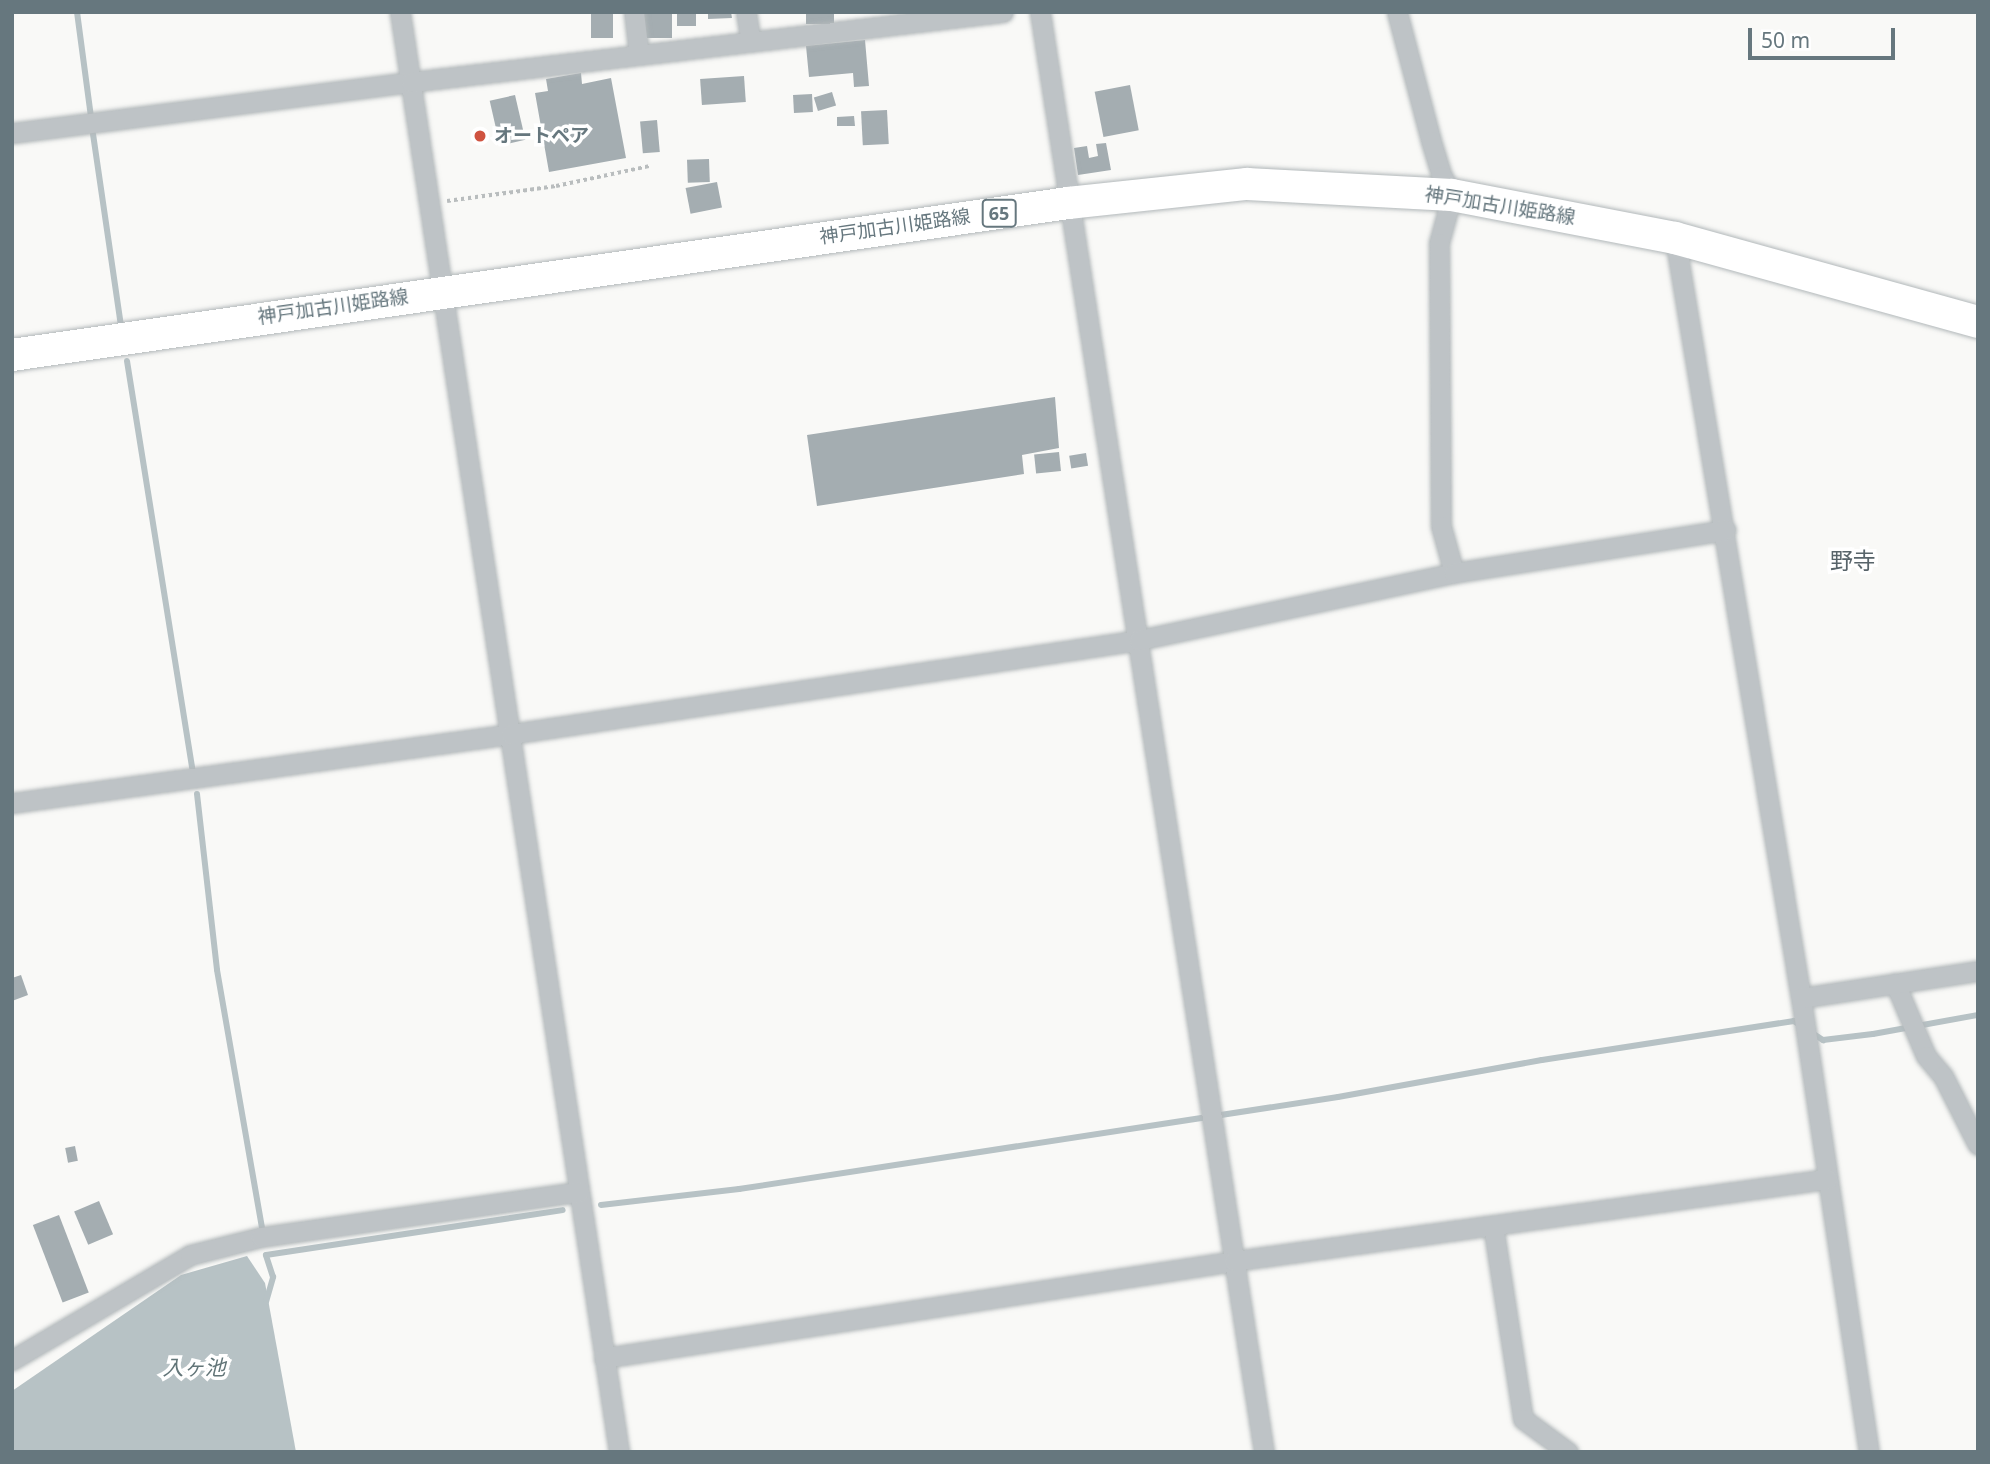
<!DOCTYPE html>
<meta charset="utf-8">
<style>
body{margin:0}
#map{position:relative;width:1990px;height:1464px;overflow:hidden;background:#f9f9f7;font-family:"Noto Sans","Noto Sans JP",sans-serif}
div>[style]{position:absolute}
.water>*{inset:0;background:#b7c2c5}
.stream>*{height:6px;margin:-3px;padding:0 3px;transform-origin:3px;border-radius:3px;background:#b7c2c5}
.building>*{inset:0;background:#a4adb1;transform-origin:0 0}
.path>*{height:3.5px;margin-top:-1.75px;transform-origin:0;background:repeating-linear-gradient(90deg,#b9bdbe 0 3.5px,transparent 0 7px)}
.roads{filter:drop-shadow(0 0 2px #b2b8ba) drop-shadow(0 0 2px #b2b8ba)}
.street>*{height:19px;margin:-9.5px;padding:0 9.5px;transform-origin:9.5px;border-radius:9.5px;background:#bec3c6}
.primary>*{height:32px;margin:-16px;padding:0 16px;transform-origin:16px;border-radius:16px;background:#fff}
.dots>*{width:19px;height:19px;translate:-50% -50%;box-sizing:border-box;border:4px solid #fff;border-radius:50%}
span{translate:-50% -50%;white-space:nowrap;text-align:center;line-height:1.15;-webkit-text-stroke:7px #fff;paint-order:stroke}
.shield-label span{padding:2px 5px;background:#fff;border:2px solid;border-radius:5px;-webkit-text-stroke-width:0}
.shield-label{font-size:18px;color:#66777e;font-weight:700}
.poi-label{font-size:19px;color:#66777e;font-weight:700}
.left{translate:0 -50%;text-align:left}
.street-label{font-size:19px;color:#66777e}
.water-label{font-size:21px;color:#627578;font-style:italic}
.quarter-label{font-size:23px;color:#58646a}
.frame{position:absolute;inset:0;border:14px solid #66777e;pointer-events:none}
.scale{position:absolute;left:1748px;top:28px;width:147px;height:32px;box-sizing:border-box;border:4px solid #66777e;border-top:0;padding-left:9px;font-size:21px;line-height:24px;white-space:nowrap;color:#66777e;-webkit-text-stroke:5px #fff;paint-order:stroke}
</style>
<div id="map">
<div class="water">
<div style="clip-path:polygon(247px 1256px,265px 1283px,296px 1452px,12px 1452px,12px 1391px,181px 1275px)"></div>
</div>
<div class="stream">
<div style="left:77px;top:12px;width:106px;rotate:82.4deg"></div>
<div style="left:93px;top:134px;width:193px;rotate:81.7deg"></div>
<div style="left:127px;top:361px;width:413px;rotate:80.9deg"></div>
<div style="left:197px;top:794px;width:177px;rotate:83.5deg"></div>
<div style="left:217px;top:970px;width:263px;rotate:80.1deg"></div>
<div style="left:1809px;top:1031px;width:17px;rotate:33deg"></div>
<div style="left:1823px;top:1040px;width:50px;rotate:-6.8deg"></div>
<div style="left:1873px;top:1034px;width:107px;rotate:-10.3deg"></div>
<div style="left:601px;top:1205px;width:139px;rotate:-6.6deg"></div>
<div style="left:739px;top:1189px;width:606px;rotate:-8.73deg"></div>
<div style="left:1338px;top:1097px;width:207px;rotate:-10.3deg"></div>
<div style="left:1542px;top:1060px;width:255px;rotate:-8.8deg"></div>
<div style="left:1794px;top:1021px;width:7px;rotate:34deg"></div>
<div style="left:266px;top:1302px;width:26px;rotate:-74deg"></div>
<div style="left:273px;top:1277px;width:23px;rotate:-108deg"></div>
<div style="left:266px;top:1255px;width:300px;rotate:-8.6deg"></div>
</div>
<div class="building">
<div style="left:591px;top:12px;width:22px;height:26px"></div>
<div style="left:644px;top:12px;width:28px;height:26px"></div>
<div style="left:677px;top:12px;width:19px;height:14px"></div>
<div style="clip-path:polygon(708px 12px,731px 12px,732px 18px,708px 19px)"></div>
<div style="left:806px;top:12px;width:28px;height:12px"></div>
<div style="clip-path:polygon(865px 40px,869px 86px,854px 87px,853px 73px,809px 77px,806px 46px)"></div>
<div style="clip-path:polygon(581px 73px,582px 84px,611px 78px,626px 158px,549px 172px,535px 93px,548px 91px,546px 79px)"></div>
<div style="left:744px;top:76px;width:26px;height:44px;rotate:86deg"></div>
<div style="left:1130px;top:85px;width:46px;height:36px;rotate:79deg"></div>
<div style="left:832px;top:92px;width:14px;height:19px;rotate:73deg"></div>
<div style="left:812px;top:94px;width:18px;height:19px;rotate:87deg"></div>
<div style="left:515px;top:95px;width:46px;height:26px;rotate:77deg"></div>
<div style="left:887px;top:110px;width:34px;height:26px;rotate:87deg"></div>
<div style="clip-path:polygon(854px 116px,855px 126px,837px 126px,837px 117px)"></div>
<div style="left:657px;top:120px;width:32px;height:17px;rotate:85deg"></div>
<div style="clip-path:polygon(1106px 143px,1111px 170px,1078px 175px,1074px 148px,1087px 146px,1089px 158px,1098px 156px,1096px 144px)"></div>
<div style="left:709px;top:159px;width:23px;height:22px;rotate:88deg"></div>
<div style="left:717px;top:182px;width:26px;height:32px;rotate:79deg"></div>
<div style="clip-path:polygon(1055px 397px,1059px 448px,1022px 455px,1024px 474px,817px 506px,807px 435px)"></div>
<div style="left:1059px;top:452px;width:19px;height:25px;rotate:84deg"></div>
<div style="left:1086px;top:453px;width:13px;height:17px;rotate:81deg"></div>
<div style="clip-path:polygon(21px 975px,28px 995px,12px 1001px,12px 978px)"></div>
<div style="left:75px;top:1146px;width:15px;height:10px;rotate:79deg"></div>
<div style="left:99px;top:1201px;width:36px;height:27px;rotate:67deg"></div>
<div style="left:59px;top:1215px;width:83px;height:28px;rotate:69deg"></div>
</div>
<div class="path">
<div style="left:447px;top:201px;width:110px;rotate:-7.8deg"></div>
<div style="left:556px;top:186px;width:95px;rotate:-12.1deg"></div>
</div>
<div class="roads">
<div class="street">
<div style="left:400px;top:12px;width:1457px;rotate:81.35deg"></div>
<div style="left:634px;top:12px;width:43px;rotate:83.4deg"></div>
<div style="left:746px;top:12px;width:30px;rotate:81deg"></div>
<div style="left:1040px;top:12px;width:1457px;rotate:81.16deg"></div>
<div style="left:1397px;top:12px;width:133px;rotate:75.2deg"></div>
<div style="left:1431px;top:141px;width:37px;rotate:73deg"></div>
<div style="left:1442px;top:176px;width:21px;rotate:62deg"></div>
<div style="left:1452px;top:195px;width:50px;rotate:105.2deg"></div>
<div style="left:1439px;top:243px;width:283px;rotate:89.6deg"></div>
<div style="left:1441px;top:526px;width:49px;rotate:74.5deg"></div>
<div style="left:12px;top:133px;width:402px;rotate:-7.3deg"></div>
<div style="left:411px;top:82px;width:596px;rotate:-6.74deg"></div>
<div style="left:1675px;top:238px;width:770px;rotate:80.59deg"></div>
<div style="left:1801px;top:998px;width:459px;rotate:81.5deg"></div>
<div style="left:12px;top:803px;width:504px;rotate:-7.87deg"></div>
<div style="left:511px;top:734px;width:635px;rotate:-8.51deg"></div>
<div style="left:1139px;top:640px;width:322px;rotate:-12deg"></div>
<div style="left:1454px;top:573px;width:275px;rotate:-9deg"></div>
<div style="left:1895px;top:983px;width:79px;rotate:67deg"></div>
<div style="left:1926px;top:1056px;width:26px;rotate:50deg"></div>
<div style="left:1943px;top:1076px;width:77px;rotate:63.1deg"></div>
<div style="left:1801px;top:998px;width:179px;rotate:-8.7deg"></div>
<div style="left:1493px;top:1225px;width:196px;rotate:81.2deg"></div>
<div style="left:1523px;top:1419px;width:56px;rotate:36.3deg"></div>
<div style="left:604px;top:1358px;width:637px;rotate:-8.75deg"></div>
<div style="left:1234px;top:1261px;width:599px;rotate:-7.87deg"></div>
<div style="left:12px;top:1360px;width:207px;rotate:-30.5deg"></div>
<div style="left:190px;top:1255px;width:73px;rotate:-14.2deg"></div>
<div style="left:261px;top:1237px;width:321px;rotate:-8.1deg"></div>
</div>
<div class="primary">
<div style="left:12px;top:355px;width:1067px;rotate:-8.19deg"></div>
<div style="left:1068px;top:203px;width:180px;rotate:-6.1deg"></div>
<div style="left:1247px;top:184px;width:205px;rotate:3.1deg"></div>
<div style="left:1452px;top:195px;width:227px;rotate:10.9deg"></div>
<div style="left:1675px;top:238px;width:314px;rotate:15.5deg"></div>
</div>
</div>
<div class="dots">
<div style="left:480px;top:136px;background:#cf5340"></div>
</div>
<div class="shield-label">
<span style="left:999px;top:213px">65</span>
</div>
<div class="poi-label">
<span class="left" style="left:494px;top:136px">オートペア</span>
</div>
<div class="street-label">
<span style="left:1500px;top:206px;rotate:9deg">神戸加古川姫路線</span>
<span style="left:895px;top:227px;rotate:-8deg">神戸加古川姫路線</span>
<span style="left:333px;top:307px;rotate:-8deg">神戸加古川姫路線</span>
</div>
<div class="water-label">
<span style="left:194px;top:1367px">入ヶ池</span>
</div>
<div class="quarter-label">
<span style="left:1853px;top:560px">野寺</span>
</div>
<div class="frame"></div>
<div class="scale">50 m</div>
</div>
